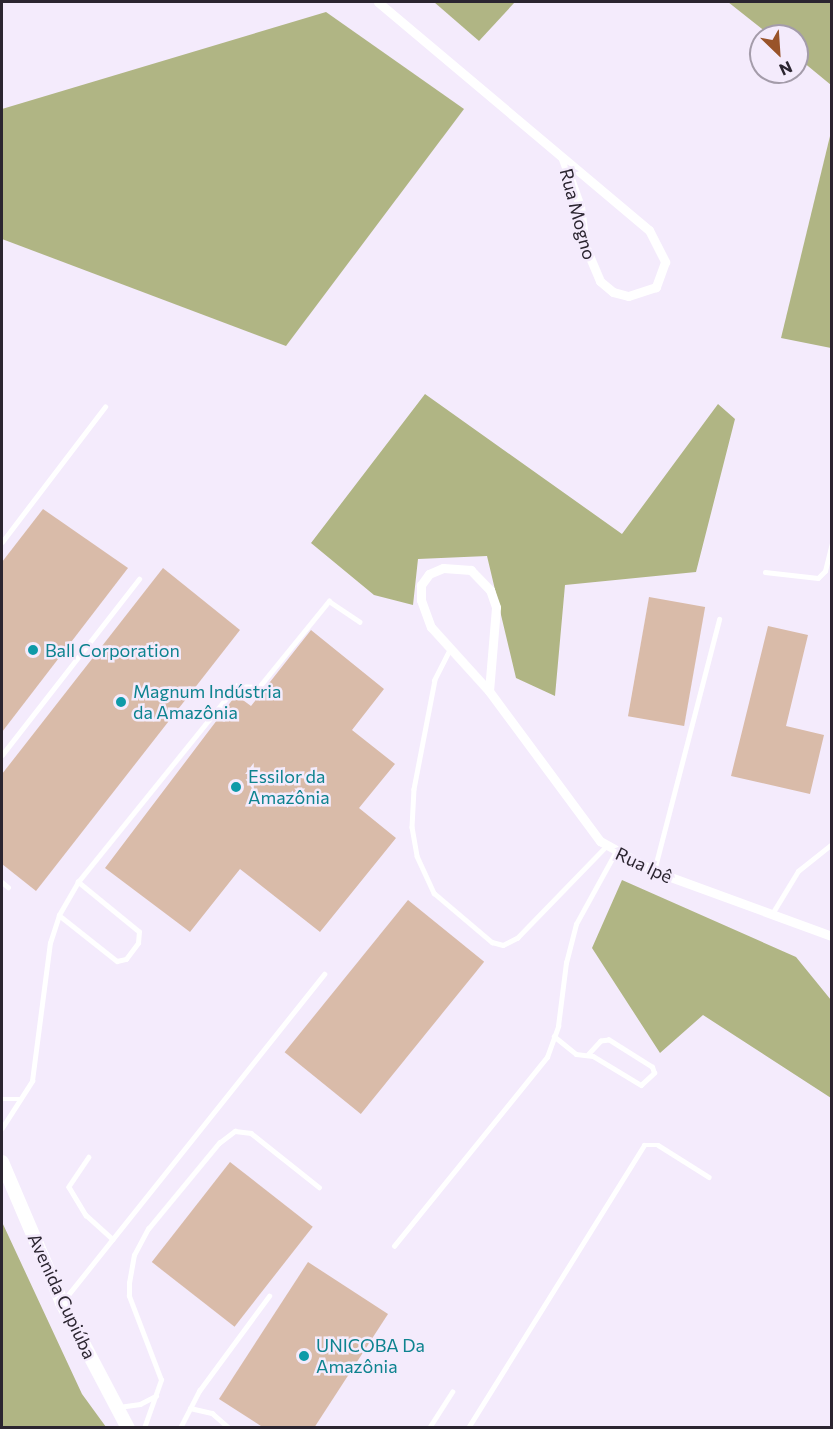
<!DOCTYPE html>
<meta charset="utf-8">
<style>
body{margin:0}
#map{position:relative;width:833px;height:1429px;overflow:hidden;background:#f4ebfc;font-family:Commissioner,sans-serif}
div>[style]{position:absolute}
.forest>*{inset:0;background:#b0b584}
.building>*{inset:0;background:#d9bba9;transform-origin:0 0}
.lane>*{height:4.5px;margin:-2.25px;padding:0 2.25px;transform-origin:2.25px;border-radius:2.25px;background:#fff}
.street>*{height:9px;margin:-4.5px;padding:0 4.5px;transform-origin:4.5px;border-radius:4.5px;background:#fff}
.secondary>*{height:14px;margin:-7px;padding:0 7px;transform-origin:7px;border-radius:7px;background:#fff}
.dots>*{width:16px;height:16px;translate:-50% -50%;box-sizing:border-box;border:3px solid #f4ebfc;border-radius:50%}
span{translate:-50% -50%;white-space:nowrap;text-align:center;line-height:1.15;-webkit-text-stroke:5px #f4ebfc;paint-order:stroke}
.street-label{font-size:18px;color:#2b2530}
.culture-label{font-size:18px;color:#0d838f}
.left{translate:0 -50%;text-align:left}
.frame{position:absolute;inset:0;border:3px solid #2b2530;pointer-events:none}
.north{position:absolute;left:749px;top:24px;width:60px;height:60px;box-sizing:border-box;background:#f4ebfc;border:2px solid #a49caa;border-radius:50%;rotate:155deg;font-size:16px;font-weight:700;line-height:24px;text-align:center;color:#2b2530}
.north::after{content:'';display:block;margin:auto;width:21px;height:27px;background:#99542a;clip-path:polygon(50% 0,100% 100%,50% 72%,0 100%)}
</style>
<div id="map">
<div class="forest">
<div style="clip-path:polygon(434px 2px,515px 2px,479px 41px)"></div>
<div style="clip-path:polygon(728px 2px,831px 2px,831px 85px,797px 57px,797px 36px,771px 36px)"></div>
<div style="clip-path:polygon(326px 12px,464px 109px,286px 346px,2px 239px,2px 109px)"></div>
<div style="clip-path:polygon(831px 132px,831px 348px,781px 338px)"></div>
<div style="clip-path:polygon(425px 394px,622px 534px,718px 404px,735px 419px,696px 572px,565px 585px,555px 696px,516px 678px,487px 556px,418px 559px,413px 605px,374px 595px,311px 543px)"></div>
<div style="clip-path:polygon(622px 880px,796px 957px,831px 1000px,831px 1098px,703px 1015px,660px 1053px,592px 948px)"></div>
<div style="clip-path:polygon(2px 1222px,82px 1394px,106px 1427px,2px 1427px)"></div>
</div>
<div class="building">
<div style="clip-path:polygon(43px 509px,128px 568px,2px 732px,2px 562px)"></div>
<div style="clip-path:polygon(163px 568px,240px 630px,36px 891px,2px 864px,2px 774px)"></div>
<div style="left:649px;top:597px;width:57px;height:121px;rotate:10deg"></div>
<div style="clip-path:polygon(768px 626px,808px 635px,786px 726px,824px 735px,810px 794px,731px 776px)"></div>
<div style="clip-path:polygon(311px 630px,384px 689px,352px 730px,395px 764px,359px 808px,396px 838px,320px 932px,240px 869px,190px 932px,105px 868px,236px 695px,251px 706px)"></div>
<div style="left:408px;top:900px;width:98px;height:196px;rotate:39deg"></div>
<div style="left:230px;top:1162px;width:105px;height:127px;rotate:38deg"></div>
<div style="clip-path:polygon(308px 1262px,388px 1314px,314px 1428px,264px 1428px,219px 1399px)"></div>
</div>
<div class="lane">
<div style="left:2px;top:542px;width:170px;rotate:-52.7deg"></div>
<div style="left:765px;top:572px;width:53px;rotate:6.5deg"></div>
<div style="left:818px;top:578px;width:10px;rotate:-45deg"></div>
<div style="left:825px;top:571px;width:29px;rotate:-76deg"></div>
<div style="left:450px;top:650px;width:34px;rotate:117deg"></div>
<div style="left:435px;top:680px;width:111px;rotate:100.9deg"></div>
<div style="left:414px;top:789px;width:38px;rotate:93deg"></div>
<div style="left:412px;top:827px;width:29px;rotate:80deg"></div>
<div style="left:417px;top:856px;width:41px;rotate:65.3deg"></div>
<div style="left:434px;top:893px;width:76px;rotate:40.2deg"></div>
<div style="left:492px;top:942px;width:11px;rotate:15deg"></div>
<div style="left:503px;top:945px;width:16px;rotate:-27deg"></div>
<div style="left:517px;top:938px;width:128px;rotate:-45.9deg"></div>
<div style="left:2px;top:755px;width:223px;rotate:-52.1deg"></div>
<div style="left:654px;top:871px;width:260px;rotate:-75.5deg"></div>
<div style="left:2px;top:882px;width:8px;rotate:40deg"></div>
<div style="left:772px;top:914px;width:50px;rotate:-58.8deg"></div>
<div style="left:798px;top:871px;width:43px;rotate:-38.5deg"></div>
<div style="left:59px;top:915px;width:74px;rotate:38.4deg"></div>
<div style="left:117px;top:961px;width:9px;rotate:-13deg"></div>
<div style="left:126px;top:959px;width:20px;rotate:-53deg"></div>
<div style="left:138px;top:943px;width:11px;rotate:-85deg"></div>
<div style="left:139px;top:932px;width:79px;rotate:-140.7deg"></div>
<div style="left:554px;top:1036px;width:28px;rotate:39deg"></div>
<div style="left:576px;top:1054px;width:17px;rotate:7deg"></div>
<div style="left:593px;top:1056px;width:56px;rotate:31.1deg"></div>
<div style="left:641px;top:1085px;width:18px;rotate:-43deg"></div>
<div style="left:654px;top:1073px;width:6px;rotate:-108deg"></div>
<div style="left:652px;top:1067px;width:51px;rotate:-147.9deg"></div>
<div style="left:609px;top:1040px;width:8px;rotate:173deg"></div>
<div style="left:601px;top:1041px;width:18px;rotate:133deg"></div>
<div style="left:2px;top:1099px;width:19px"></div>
<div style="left:2px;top:1128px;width:56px;rotate:-57.4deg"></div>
<div style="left:32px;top:1081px;width:139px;rotate:-82.6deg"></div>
<div style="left:50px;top:943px;width:29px;rotate:-72deg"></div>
<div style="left:59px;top:915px;width:38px;rotate:-60deg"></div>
<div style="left:78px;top:882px;width:252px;rotate:-51.1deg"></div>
<div style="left:236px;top:686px;width:23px;rotate:2deg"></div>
<div style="left:259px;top:687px;width:111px;rotate:-50.9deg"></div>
<div style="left:329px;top:601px;width:37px;rotate:34deg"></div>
<div style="left:89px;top:1157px;width:36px;rotate:124deg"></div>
<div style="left:69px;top:1187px;width:33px;rotate:59deg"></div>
<div style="left:86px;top:1215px;width:36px;rotate:42deg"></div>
<div style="left:394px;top:1246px;width:243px;rotate:-51deg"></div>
<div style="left:547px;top:1057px;width:33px;rotate:-70deg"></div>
<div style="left:558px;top:1026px;width:64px;rotate:-82.8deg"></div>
<div style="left:566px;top:963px;width:40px;rotate:-75.6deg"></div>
<div style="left:576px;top:924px;width:81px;rotate:-61.2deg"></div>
<div style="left:64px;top:1300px;width:417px;rotate:-51.4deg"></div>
<div style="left:119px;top:1407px;width:21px;rotate:-8deg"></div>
<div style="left:140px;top:1404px;width:18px;rotate:-27deg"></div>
<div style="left:190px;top:1408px;width:23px;rotate:13deg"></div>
<div style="left:212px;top:1413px;width:23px;rotate:41deg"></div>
<div style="left:144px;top:1428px;width:51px;rotate:-70.5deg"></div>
<div style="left:161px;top:1380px;width:90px;rotate:-110.9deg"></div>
<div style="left:129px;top:1296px;width:13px;rotate:-90deg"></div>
<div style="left:129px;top:1283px;width:28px;rotate:-80deg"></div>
<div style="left:134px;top:1255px;width:30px;rotate:-62deg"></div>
<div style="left:148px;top:1229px;width:112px;rotate:-50.5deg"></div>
<div style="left:219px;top:1143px;width:20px;rotate:-37deg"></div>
<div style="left:235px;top:1131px;width:16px;rotate:7deg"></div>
<div style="left:251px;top:1133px;width:87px;rotate:38.5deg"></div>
<div style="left:180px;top:1428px;width:42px;rotate:-62.8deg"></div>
<div style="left:199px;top:1391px;width:118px;rotate:-53.6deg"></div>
<div style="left:429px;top:1428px;width:43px;rotate:-57.4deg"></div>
<div style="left:468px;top:1428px;width:333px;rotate:-58.1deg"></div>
<div style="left:644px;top:1145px;width:14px"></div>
<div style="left:658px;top:1145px;width:60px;rotate:32.1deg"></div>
</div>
<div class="street">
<div style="left:378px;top:2px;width:354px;rotate:40.1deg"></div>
<div style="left:649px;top:230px;width:36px;rotate:63deg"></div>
<div style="left:665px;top:262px;width:27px;rotate:110deg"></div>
<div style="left:656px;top:287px;width:29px;rotate:162deg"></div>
<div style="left:628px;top:296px;width:16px;rotate:-165deg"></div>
<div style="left:613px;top:292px;width:17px;rotate:-140deg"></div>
<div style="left:600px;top:281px;width:38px;rotate:-113deg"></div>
<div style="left:585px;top:246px;width:40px;rotate:-97.1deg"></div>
<div style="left:580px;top:206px;width:50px;rotate:-109.9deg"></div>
<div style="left:489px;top:691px;width:84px;rotate:-85.2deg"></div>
<div style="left:496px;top:607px;width:18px;rotate:-109deg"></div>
<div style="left:490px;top:590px;width:28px;rotate:-134deg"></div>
<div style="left:471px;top:570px;width:28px;rotate:-176deg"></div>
<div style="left:443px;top:568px;width:15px;rotate:157deg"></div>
<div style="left:429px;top:574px;width:14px;rotate:126deg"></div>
<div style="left:421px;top:585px;width:15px;rotate:90deg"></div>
<div style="left:421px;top:600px;width:29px;rotate:70deg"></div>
<div style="left:431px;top:627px;width:86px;rotate:47.8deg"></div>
<div style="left:489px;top:691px;width:187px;rotate:53.5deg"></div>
<div style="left:600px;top:841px;width:62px;rotate:29.1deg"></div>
<div style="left:654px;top:871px;width:189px;rotate:20.1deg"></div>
</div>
<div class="secondary">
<div style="left:2px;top:1162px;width:153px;rotate:66.9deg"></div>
<div style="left:62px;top:1303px;width:141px;rotate:62.2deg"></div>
</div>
<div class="dots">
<div style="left:33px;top:650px;background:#0f9aa8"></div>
<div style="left:121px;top:702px;background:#0f9aa8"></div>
<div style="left:236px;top:787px;background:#0f9aa8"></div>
<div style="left:304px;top:1356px;background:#0f9aa8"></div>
</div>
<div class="street-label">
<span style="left:578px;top:214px;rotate:75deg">Rua Mogno</span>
<span style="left:644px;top:865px;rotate:25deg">Rua Ipê</span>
<span style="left:62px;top:1296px;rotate:65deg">Avenida Cupiúba</span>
</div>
<div class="culture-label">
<span class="left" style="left:45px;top:650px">Ball Corporation</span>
<span class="left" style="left:133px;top:702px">Magnum Indústria<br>da Amazônia</span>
<span class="left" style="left:248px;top:787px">Essilor da<br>Amazônia</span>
<span class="left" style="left:316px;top:1356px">UNICOBA Da<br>Amazônia</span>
</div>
<div class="frame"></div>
<div class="north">N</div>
</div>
